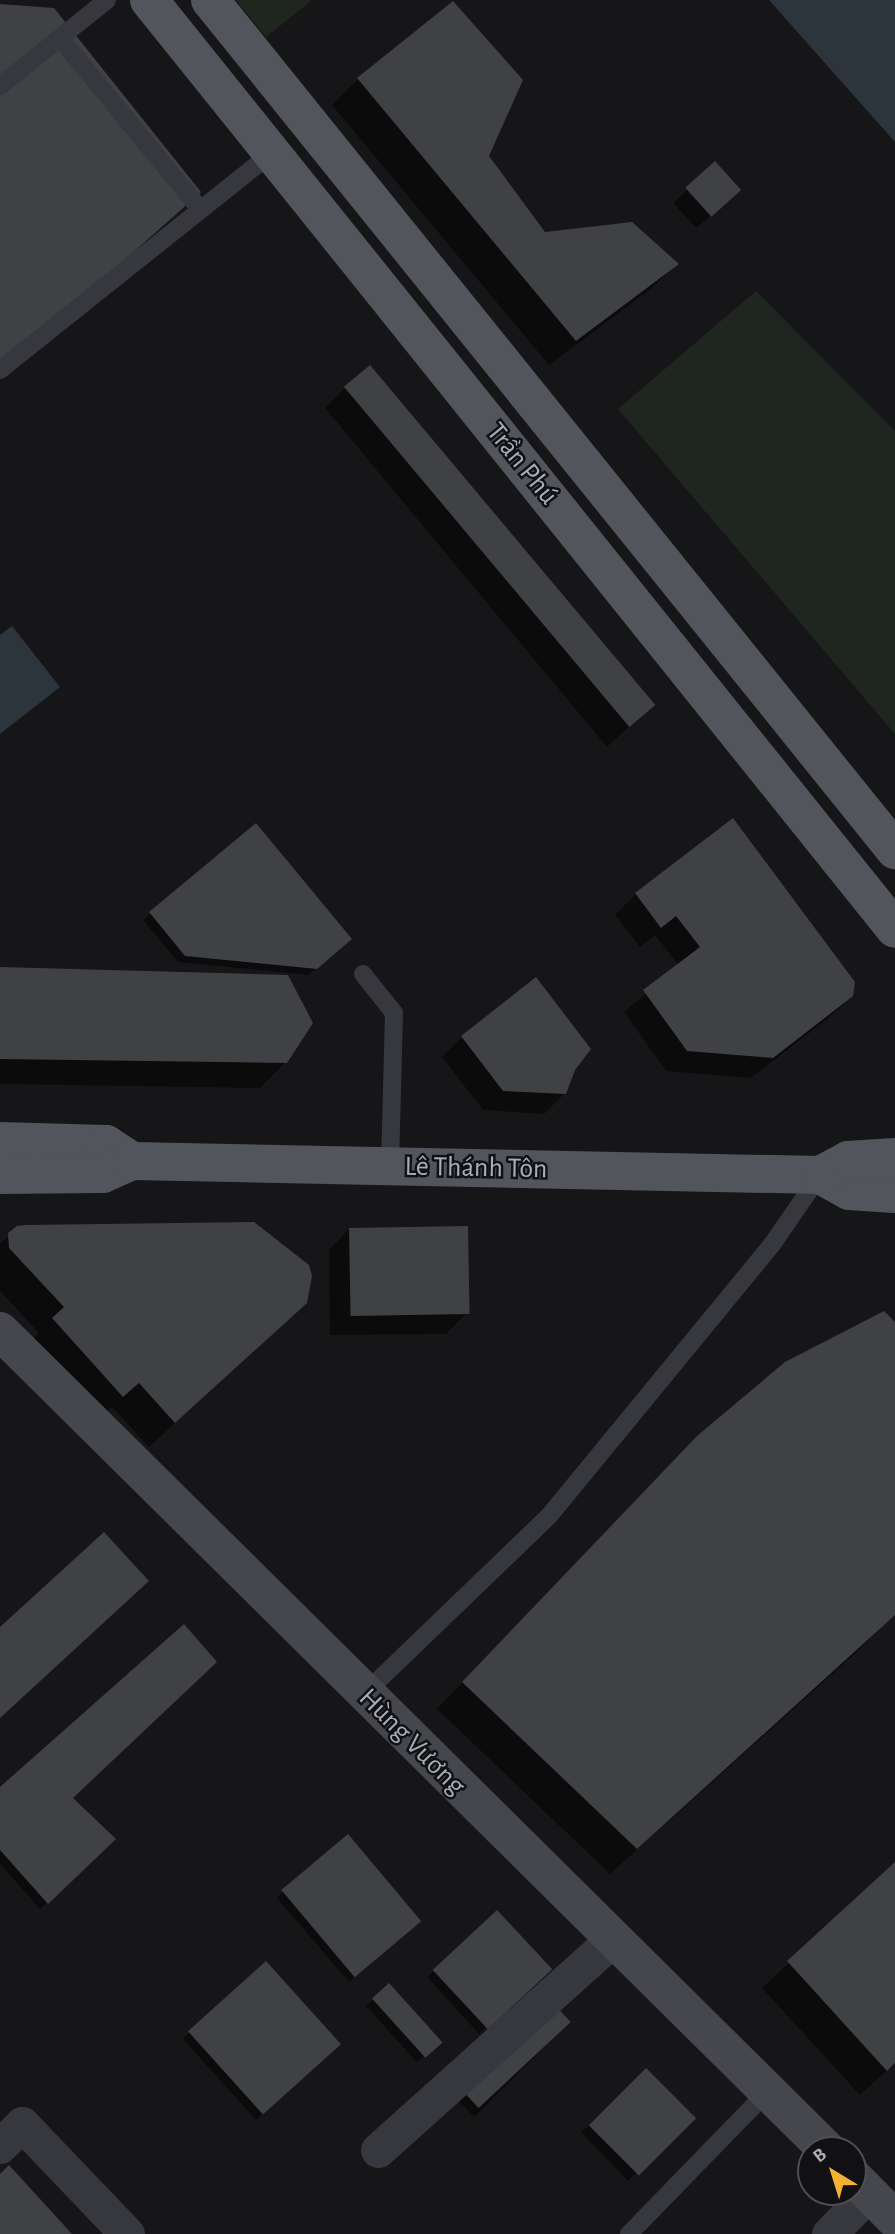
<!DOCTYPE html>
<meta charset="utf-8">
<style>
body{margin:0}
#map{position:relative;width:895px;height:2234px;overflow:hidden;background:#161618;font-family:"Alegreya Sans",sans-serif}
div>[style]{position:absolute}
.green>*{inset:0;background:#1e261f}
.water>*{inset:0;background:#2c353c}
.shadow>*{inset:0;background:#0007;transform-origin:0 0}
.building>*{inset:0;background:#404145;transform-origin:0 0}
.lane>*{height:18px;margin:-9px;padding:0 9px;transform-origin:9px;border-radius:9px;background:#37383d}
.street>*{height:35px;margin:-17.5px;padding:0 17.5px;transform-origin:17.5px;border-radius:17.5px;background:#37383d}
.secondary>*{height:38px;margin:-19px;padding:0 19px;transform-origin:19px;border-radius:19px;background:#45474d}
.primary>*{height:38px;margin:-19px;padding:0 19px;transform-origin:19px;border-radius:19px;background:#53555c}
span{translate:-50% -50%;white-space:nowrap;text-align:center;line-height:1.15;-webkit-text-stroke:5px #111113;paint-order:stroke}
.street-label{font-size:28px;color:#a8adb8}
.north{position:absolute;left:797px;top:2136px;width:70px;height:70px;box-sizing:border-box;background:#111113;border:2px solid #4d4f55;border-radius:50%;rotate:322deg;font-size:19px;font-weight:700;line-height:28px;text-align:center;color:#a8adb8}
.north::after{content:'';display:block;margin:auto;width:24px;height:32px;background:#f2b134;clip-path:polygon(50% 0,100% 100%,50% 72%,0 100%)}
</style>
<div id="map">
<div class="green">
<div style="clip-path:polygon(236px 0,312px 0,266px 37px)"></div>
<div style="clip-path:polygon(756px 291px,895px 431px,895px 734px,618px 409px)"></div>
</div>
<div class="water">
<div style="clip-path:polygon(769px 0,895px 0,895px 142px)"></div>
<div style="clip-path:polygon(12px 626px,60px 687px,0 734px,0 635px)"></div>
</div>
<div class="shadow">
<div style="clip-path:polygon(453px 3px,487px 156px,544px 234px,676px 264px,651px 289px,549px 365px,332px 105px,358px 79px)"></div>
<div style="clip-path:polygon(0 6px,199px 192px,0 372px)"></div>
<div style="clip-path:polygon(715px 164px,725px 204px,696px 228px,673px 203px)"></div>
<div style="clip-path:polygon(345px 388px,652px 706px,607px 747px,325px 408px)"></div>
<div style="clip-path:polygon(733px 821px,852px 995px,831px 1016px,751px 1078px,666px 1071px,624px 1012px,679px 966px,655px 935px,640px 947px,615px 915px,636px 894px)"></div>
<div style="clip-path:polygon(256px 825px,343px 945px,308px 975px,178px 962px,143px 920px)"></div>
<div style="clip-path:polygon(0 969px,286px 1062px,260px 1088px,0 1084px)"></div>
<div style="clip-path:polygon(462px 1037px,573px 1069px,565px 1093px,544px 1114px,483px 1110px,442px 1057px)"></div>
<div style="clip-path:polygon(349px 1229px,467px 1313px,446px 1334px,330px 1335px,329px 1250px)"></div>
<div style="clip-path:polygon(9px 1235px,279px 1328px,149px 1447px,112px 1407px,97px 1421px,28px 1345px,39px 1333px,0 1291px,0 1244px)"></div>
<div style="clip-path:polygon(895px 1324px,895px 1612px,859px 1650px,610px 1874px,437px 1709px,672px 1463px)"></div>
<div style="clip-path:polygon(0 1790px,113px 1839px,40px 1909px,0 1864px)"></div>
<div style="clip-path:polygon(895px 1864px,895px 2063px,860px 2095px,762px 1988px)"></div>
<div style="clip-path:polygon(284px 1891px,413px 1927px,349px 1982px,277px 1898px)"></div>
<div style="clip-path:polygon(433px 1971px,543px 1976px,479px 2034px,427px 1977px)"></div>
<div style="left:389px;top:1985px;width:76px;height:31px;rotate:48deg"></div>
<div style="left:553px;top:2006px;width:23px;height:134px;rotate:45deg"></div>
<div style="clip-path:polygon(189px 2033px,332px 2051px,256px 2120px,183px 2039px)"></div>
<div style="left:646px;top:2070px;width:67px;height:90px;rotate:46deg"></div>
</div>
<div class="building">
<div style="clip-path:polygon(453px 1px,523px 80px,489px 156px,545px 232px,632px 222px,679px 264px,576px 341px,357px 78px)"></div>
<div style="clip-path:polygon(0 4px,54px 8px,201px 192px,0 371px)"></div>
<div style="left:715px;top:161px;width:39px;height:40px;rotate:48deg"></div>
<div style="left:370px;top:365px;width:444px;height:34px;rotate:50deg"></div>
<div style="clip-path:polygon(733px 818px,855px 982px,853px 996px,773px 1058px,687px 1051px,643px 990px,700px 947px,676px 916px,661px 928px,635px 893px)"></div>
<div style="clip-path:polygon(256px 823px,352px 939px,317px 969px,185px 956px,149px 912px)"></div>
<div style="clip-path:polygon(0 967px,288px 975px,313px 1023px,287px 1063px,0 1059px)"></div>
<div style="clip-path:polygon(536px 977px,591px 1049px,575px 1070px,566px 1094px,503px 1091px,461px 1036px)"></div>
<div style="clip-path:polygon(254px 1222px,309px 1265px,312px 1276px,307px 1303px,175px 1423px,139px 1383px,123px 1397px,52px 1318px,64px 1307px,9px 1248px,8px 1233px,17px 1226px,26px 1225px)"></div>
<div style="left:468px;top:1226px;width:88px;height:119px;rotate:89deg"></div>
<div style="clip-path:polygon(884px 1311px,895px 1322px,895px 1615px,637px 1849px,462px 1682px,697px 1436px,785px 1362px)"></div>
<div style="clip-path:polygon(104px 1532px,149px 1581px,0 1718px,0 1627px)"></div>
<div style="clip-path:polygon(184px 1624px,217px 1662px,73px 1798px,116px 1839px,48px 1904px,0 1850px,0 1787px)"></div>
<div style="left:348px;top:1834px;width:114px;height:87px;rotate:50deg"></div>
<div style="clip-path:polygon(895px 1862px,895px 2063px,887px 2071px,787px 1961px)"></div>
<div style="left:497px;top:1910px;width:81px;height:88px;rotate:47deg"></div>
<div style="left:266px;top:1961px;width:112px;height:105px;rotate:48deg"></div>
<div style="left:389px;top:1983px;width:80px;height:23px;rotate:48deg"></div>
<div style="left:553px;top:2003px;width:26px;height:126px;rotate:47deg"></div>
<div style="left:646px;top:2068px;width:71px;height:81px;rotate:45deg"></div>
<div style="clip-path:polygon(9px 2165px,72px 2234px,0 2234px,0 2174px)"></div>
</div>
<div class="lane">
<div style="left:60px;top:38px;width:222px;rotate:50.7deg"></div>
<div style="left:0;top:86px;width:137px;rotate:-38.8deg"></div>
<div style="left:0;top:370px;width:348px;rotate:-38.6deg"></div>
<div style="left:363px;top:974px;width:50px;rotate:51.5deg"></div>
<div style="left:394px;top:1013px;width:154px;rotate:91.5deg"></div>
<div style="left:364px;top:1694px;width:257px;rotate:-43.9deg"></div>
<div style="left:549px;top:1516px;width:350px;rotate:-50.6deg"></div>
<div style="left:771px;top:1246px;width:86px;rotate:-55.4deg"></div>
<div style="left:629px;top:2234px;width:199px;rotate:-45.8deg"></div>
</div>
<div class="street">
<div style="left:0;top:2146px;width:31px;rotate:-45deg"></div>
<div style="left:22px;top:2124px;width:152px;rotate:46.3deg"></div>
<div style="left:378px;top:2150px;width:314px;rotate:-41.9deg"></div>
<div style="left:829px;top:2234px;width:57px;rotate:-45.7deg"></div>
</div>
<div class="secondary">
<div style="left:0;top:1331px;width:1164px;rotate:44.72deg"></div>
<div style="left:853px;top:2177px;width:59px;rotate:45deg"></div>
</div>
<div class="primary">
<div style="left:149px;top:0;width:1191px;rotate:51.24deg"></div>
<div style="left:210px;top:0;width:1092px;rotate:51.14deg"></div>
<div style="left:0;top:1141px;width:106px;rotate:1.6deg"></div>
<div style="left:106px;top:1144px;width:31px;rotate:33deg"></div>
<div style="left:0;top:1175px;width:103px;rotate:-0.6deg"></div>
<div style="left:103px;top:1174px;width:32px;rotate:-24deg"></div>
<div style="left:132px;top:1161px;width:688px;rotate:1.17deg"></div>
<div style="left:820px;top:1175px;width:33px;rotate:29deg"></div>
<div style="left:849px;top:1191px;width:46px;rotate:3.7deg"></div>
<div style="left:820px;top:1175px;width:32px;rotate:-28deg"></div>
<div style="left:848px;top:1160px;width:47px;rotate:-3.7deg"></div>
</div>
<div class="street-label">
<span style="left:522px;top:464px;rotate:51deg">Trần Phú</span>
<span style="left:476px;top:1168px;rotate:1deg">Lê Thánh Tôn</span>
<span style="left:412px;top:1742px;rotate:45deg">Hùng Vương</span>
</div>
<div class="north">B</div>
</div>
